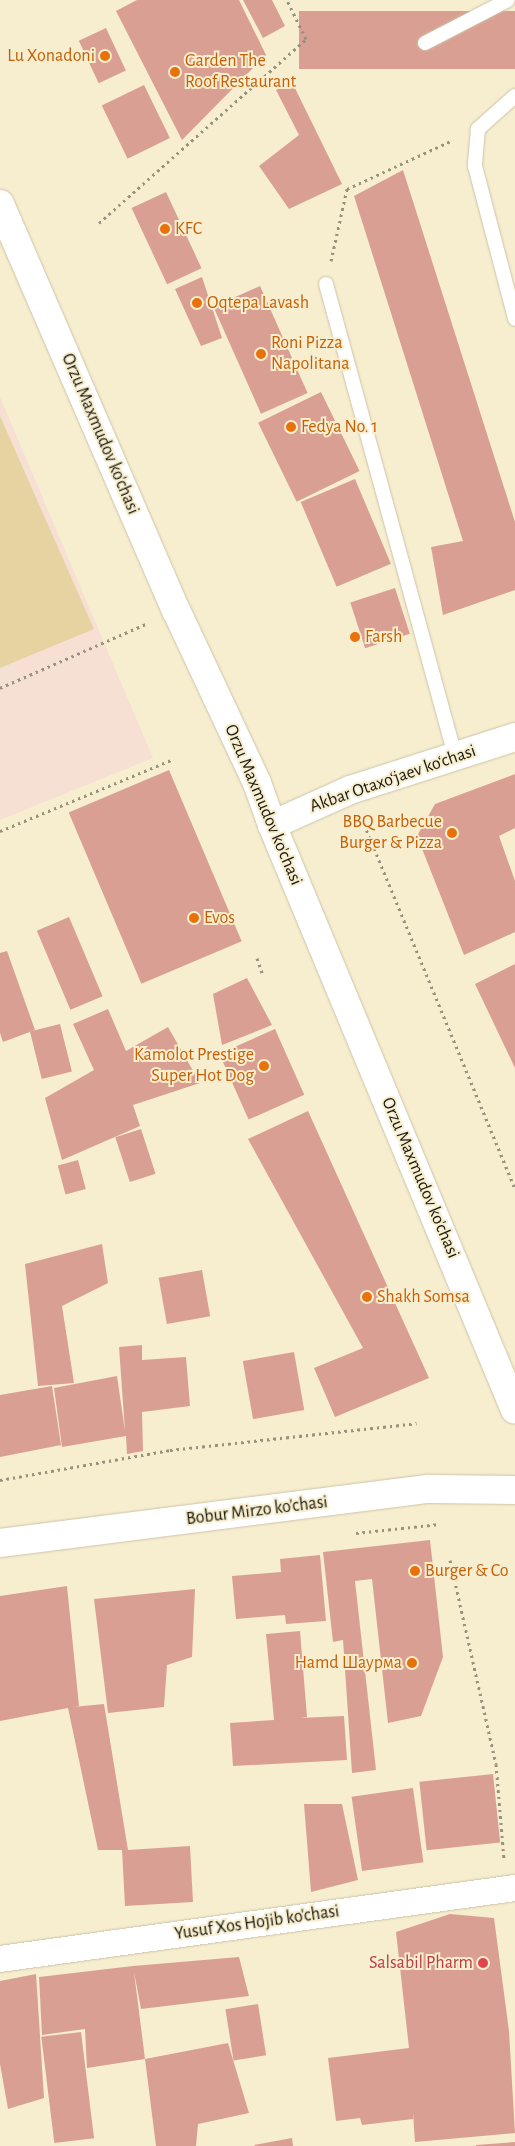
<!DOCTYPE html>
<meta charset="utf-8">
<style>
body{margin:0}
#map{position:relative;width:515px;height:2146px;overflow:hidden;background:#f7eed0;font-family:"Alegreya Sans",sans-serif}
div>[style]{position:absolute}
.education>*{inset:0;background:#f6dfd3}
.green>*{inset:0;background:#e5d4a1}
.building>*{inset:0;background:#da9f93;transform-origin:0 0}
.path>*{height:3px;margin-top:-1.5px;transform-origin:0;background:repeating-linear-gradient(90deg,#98917c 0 2.5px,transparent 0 6.5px)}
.roads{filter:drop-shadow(0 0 1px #cdc4a7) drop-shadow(0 0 1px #cdc4a7)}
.lane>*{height:14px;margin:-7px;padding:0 7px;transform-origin:7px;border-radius:7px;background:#fff}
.street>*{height:26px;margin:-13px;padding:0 13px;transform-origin:13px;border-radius:13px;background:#fff}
.secondary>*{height:28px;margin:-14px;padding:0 14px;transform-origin:14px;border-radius:14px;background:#fff}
.dots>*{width:14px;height:14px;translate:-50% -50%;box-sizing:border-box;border:2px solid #f7eed0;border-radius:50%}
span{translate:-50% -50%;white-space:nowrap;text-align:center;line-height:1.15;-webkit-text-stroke:4px #f7eed0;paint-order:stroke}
.food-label{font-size:18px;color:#c56008}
.right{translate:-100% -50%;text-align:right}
.left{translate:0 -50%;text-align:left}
.street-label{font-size:18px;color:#1b180d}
.health-label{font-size:18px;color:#be3a42}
</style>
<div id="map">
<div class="education">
<div style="clip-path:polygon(0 397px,153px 758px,0 820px)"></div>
</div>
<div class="green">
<div style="clip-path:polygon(0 416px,94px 629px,0 668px)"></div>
</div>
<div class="building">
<div style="clip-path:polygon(137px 0,239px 0,266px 55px,182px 140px,116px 11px)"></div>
<div style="clip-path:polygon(243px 0,272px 0,285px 26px,263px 38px)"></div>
<div style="left:515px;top:11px;width:58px;height:216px;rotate:90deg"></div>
<div style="left:106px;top:28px;width:47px;height:30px;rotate:65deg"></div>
<div style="clip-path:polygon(292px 82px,342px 184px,289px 209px,259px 166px,299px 135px,276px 90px)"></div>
<div style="left:144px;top:85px;width:59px;height:47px;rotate:64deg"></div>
<div style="clip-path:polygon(403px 170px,515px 522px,515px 590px,443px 615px,431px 547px,463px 541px,354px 196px)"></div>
<div style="left:166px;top:192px;width:84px;height:38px;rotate:65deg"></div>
<div style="clip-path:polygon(202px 277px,222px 338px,201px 346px,175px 289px)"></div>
<div style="left:260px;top:286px;width:117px;height:51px;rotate:66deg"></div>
<div style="left:321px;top:392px;width:88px;height:70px;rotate:64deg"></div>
<div style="left:355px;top:479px;width:92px;height:59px;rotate:67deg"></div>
<div style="left:395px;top:588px;width:48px;height:47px;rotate:72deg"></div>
<div style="left:169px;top:770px;width:186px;height:109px;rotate:67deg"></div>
<div style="clip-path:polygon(515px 774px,515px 828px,499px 836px,515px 881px,515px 932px,464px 955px,417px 836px,435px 804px)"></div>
<div style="left:69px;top:917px;width:86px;height:35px;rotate:67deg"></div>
<div style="clip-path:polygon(7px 951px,35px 1030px,3px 1042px,0 1033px,0 953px)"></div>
<div style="clip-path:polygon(515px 964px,515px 1068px,475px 984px)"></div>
<div style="clip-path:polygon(247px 978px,272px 1025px,222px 1045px,213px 994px)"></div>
<div style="clip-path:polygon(108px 1009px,126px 1051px,168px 1027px,200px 1083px,133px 1105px,140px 1126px,62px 1160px,45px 1098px,94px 1070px,73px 1024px)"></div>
<div style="left:60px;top:1024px;width:49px;height:31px;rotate:76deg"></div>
<div style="left:275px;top:1029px;width:72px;height:61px;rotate:66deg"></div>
<div style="clip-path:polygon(308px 1111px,429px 1378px,335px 1417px,314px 1368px,363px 1348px,248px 1139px)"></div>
<div style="left:141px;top:1129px;width:47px;height:27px;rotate:72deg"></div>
<div style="left:78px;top:1160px;width:30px;height:21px;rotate:75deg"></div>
<div style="clip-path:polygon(102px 1244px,108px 1283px,62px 1306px,74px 1383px,38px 1386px,25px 1264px)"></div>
<div style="left:202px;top:1270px;width:47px;height:44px;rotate:80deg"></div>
<div style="clip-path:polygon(142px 1345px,142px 1360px,186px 1357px,190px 1406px,142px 1412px,143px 1451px,127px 1454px,126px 1436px,62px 1447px,54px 1388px,117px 1376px,125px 1431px,119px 1347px)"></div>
<div style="left:294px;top:1352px;width:59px;height:52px;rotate:80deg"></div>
<div style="clip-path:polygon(52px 1386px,61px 1445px,0 1457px,0 1395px)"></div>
<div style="clip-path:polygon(430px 1540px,443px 1657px,421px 1716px,388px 1723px,372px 1579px,355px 1581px,376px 1770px,352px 1773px,343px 1640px,333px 1642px,323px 1552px)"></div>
<div style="clip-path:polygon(320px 1555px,326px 1621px,286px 1624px,285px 1615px,236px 1619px,232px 1576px,281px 1572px,280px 1559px)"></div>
<div style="clip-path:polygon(67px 1586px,79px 1706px,73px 1707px,104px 1704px,128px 1850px,190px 1846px,193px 1902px,125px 1906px,122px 1850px,98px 1850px,68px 1708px,0 1721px,0 1596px)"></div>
<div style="clip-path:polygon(195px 1589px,192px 1657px,167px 1665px,164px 1707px,108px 1713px,94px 1599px)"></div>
<div style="clip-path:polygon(300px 1631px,307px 1717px,300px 1718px,344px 1716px,347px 1760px,233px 1766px,230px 1723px,274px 1720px,266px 1634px)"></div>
<div style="left:493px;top:1774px;width:69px;height:74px;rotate:84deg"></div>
<div style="left:413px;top:1788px;width:75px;height:62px;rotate:82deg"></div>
<div style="clip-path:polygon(304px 1804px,342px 1804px,358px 1880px,311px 1892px)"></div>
<div style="clip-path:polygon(450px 1914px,494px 1918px,509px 2031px,515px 2133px,415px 2142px,413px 2113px,413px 2119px,362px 2125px,360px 2118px,336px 2121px,328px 2058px,409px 2048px,396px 1932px)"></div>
<div style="clip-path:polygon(239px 1957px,249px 1996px,141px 2009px,134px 1972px,145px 2059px,87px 2068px,85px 2029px,42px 2035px,39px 1977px,133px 1966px)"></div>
<div style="clip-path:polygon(36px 1974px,44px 2098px,8px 2109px,0 2064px,0 1981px)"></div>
<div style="left:258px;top:2004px;width:52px;height:33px;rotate:81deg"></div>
<div style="left:81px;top:2032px;width:107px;height:40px;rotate:83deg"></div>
<div style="clip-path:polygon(228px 2043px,249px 2113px,198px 2124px,196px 2146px,156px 2146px,145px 2059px)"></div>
<div style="clip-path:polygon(292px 2138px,293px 2146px,255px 2146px,254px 2145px)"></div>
<div style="clip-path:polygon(515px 2142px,515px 2146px,476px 2146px,476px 2145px)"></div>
</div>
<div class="path">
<div style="left:99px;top:223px;width:277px;rotate:-41.6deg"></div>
<div style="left:306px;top:39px;width:43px;rotate:-116deg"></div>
<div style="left:331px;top:261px;width:74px;rotate:-77.5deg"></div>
<div style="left:347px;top:189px;width:117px;rotate:-24.8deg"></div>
<div style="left:0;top:688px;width:162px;rotate:-23.7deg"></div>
<div style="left:364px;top:824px;width:394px;rotate:67.5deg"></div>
<div style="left:0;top:831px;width:185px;rotate:-22.5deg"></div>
<div style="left:257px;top:958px;width:18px;rotate:71deg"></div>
<div style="left:0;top:1480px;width:173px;rotate:-10deg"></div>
<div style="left:170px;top:1450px;width:248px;rotate:-6.2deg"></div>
<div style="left:356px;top:1533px;width:84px;rotate:-6.1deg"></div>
<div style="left:450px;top:1560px;width:209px;rotate:77.3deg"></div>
<div style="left:496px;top:1764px;width:95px;rotate:85.2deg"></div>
</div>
<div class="roads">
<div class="lane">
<div style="left:425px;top:43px;width:93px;rotate:-27.4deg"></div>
<div style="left:515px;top:96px;width:50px;rotate:138.3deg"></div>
<div style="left:478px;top:129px;width:37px;rotate:95deg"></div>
<div style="left:475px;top:166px;width:158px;rotate:75.3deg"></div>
<div style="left:326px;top:284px;width:489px;rotate:74.7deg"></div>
</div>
<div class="street">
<div style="left:0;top:1959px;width:520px;rotate:-7.85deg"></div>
</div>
<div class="secondary">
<div style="left:0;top:204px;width:443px;rotate:66.6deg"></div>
<div style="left:176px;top:610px;width:191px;rotate:64.9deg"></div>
<div style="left:257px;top:783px;width:45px;rotate:70.3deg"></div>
<div style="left:272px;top:825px;width:633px;rotate:67.44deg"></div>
<div style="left:272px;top:825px;width:85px;rotate:-24.2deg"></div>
<div style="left:350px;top:790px;width:173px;rotate:-17.8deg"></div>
<div style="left:0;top:1543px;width:433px;rotate:-7.2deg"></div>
<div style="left:430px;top:1489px;width:85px;rotate:0.7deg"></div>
</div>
</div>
<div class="dots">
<div style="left:105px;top:56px;background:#e8710a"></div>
<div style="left:175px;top:72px;background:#e8710a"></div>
<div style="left:165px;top:229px;background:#e8710a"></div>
<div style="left:197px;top:303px;background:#e8710a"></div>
<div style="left:261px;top:354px;background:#e8710a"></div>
<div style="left:291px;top:427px;background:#e8710a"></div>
<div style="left:355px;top:637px;background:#e8710a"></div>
<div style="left:452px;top:833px;background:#e8710a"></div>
<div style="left:194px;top:918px;background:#e8710a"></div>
<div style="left:264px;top:1066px;background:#e8710a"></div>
<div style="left:367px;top:1297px;background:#e8710a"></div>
<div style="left:415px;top:1571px;background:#e8710a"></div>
<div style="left:412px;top:1663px;background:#e8710a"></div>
<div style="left:483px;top:1963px;background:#e0444e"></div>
</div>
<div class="food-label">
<span class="right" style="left:95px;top:56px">Lu Xonadoni</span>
<span class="left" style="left:185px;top:72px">Garden The<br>Roof Restaurant</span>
<span class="left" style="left:175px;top:229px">KFC</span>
<span class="left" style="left:207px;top:303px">Oqtepa Lavash</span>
<span class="left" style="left:271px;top:354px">Roni Pizza<br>Napolitana</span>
<span class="left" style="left:301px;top:427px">Fedya No. 1</span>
<span class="left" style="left:365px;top:637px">Farsh</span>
<span class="right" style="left:442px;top:833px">BBQ Barbecue<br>Burger &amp; Pizza</span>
<span class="left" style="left:204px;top:918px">Evos</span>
<span class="right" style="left:254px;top:1066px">Kamolot Prestige<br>Super Hot Dog</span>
<span class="left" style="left:377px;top:1297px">Shakh Somsa</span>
<span class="left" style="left:425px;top:1571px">Burger &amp; Co</span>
<span class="right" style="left:402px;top:1663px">Hamd Шаурма</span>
</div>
<div class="street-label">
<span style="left:100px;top:434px;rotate:67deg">Orzu Maxmudov ko'chasi</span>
<span style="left:393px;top:779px;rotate:-19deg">Akbar Otaxo‘jaev ko‘chasi</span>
<span style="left:263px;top:805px;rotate:67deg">Orzu Maxmudov ko'chasi</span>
<span style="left:420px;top:1178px;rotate:67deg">Orzu Maxmudov ko'chasi</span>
<span style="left:257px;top:1511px;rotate:-7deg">Bobur Mirzo ko'chasi</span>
<span style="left:257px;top:1923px;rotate:-8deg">Yusuf Xos Hojib ko'chasi</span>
</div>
<div class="health-label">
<span class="right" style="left:473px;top:1963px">Salsabil Pharm</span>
</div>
</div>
